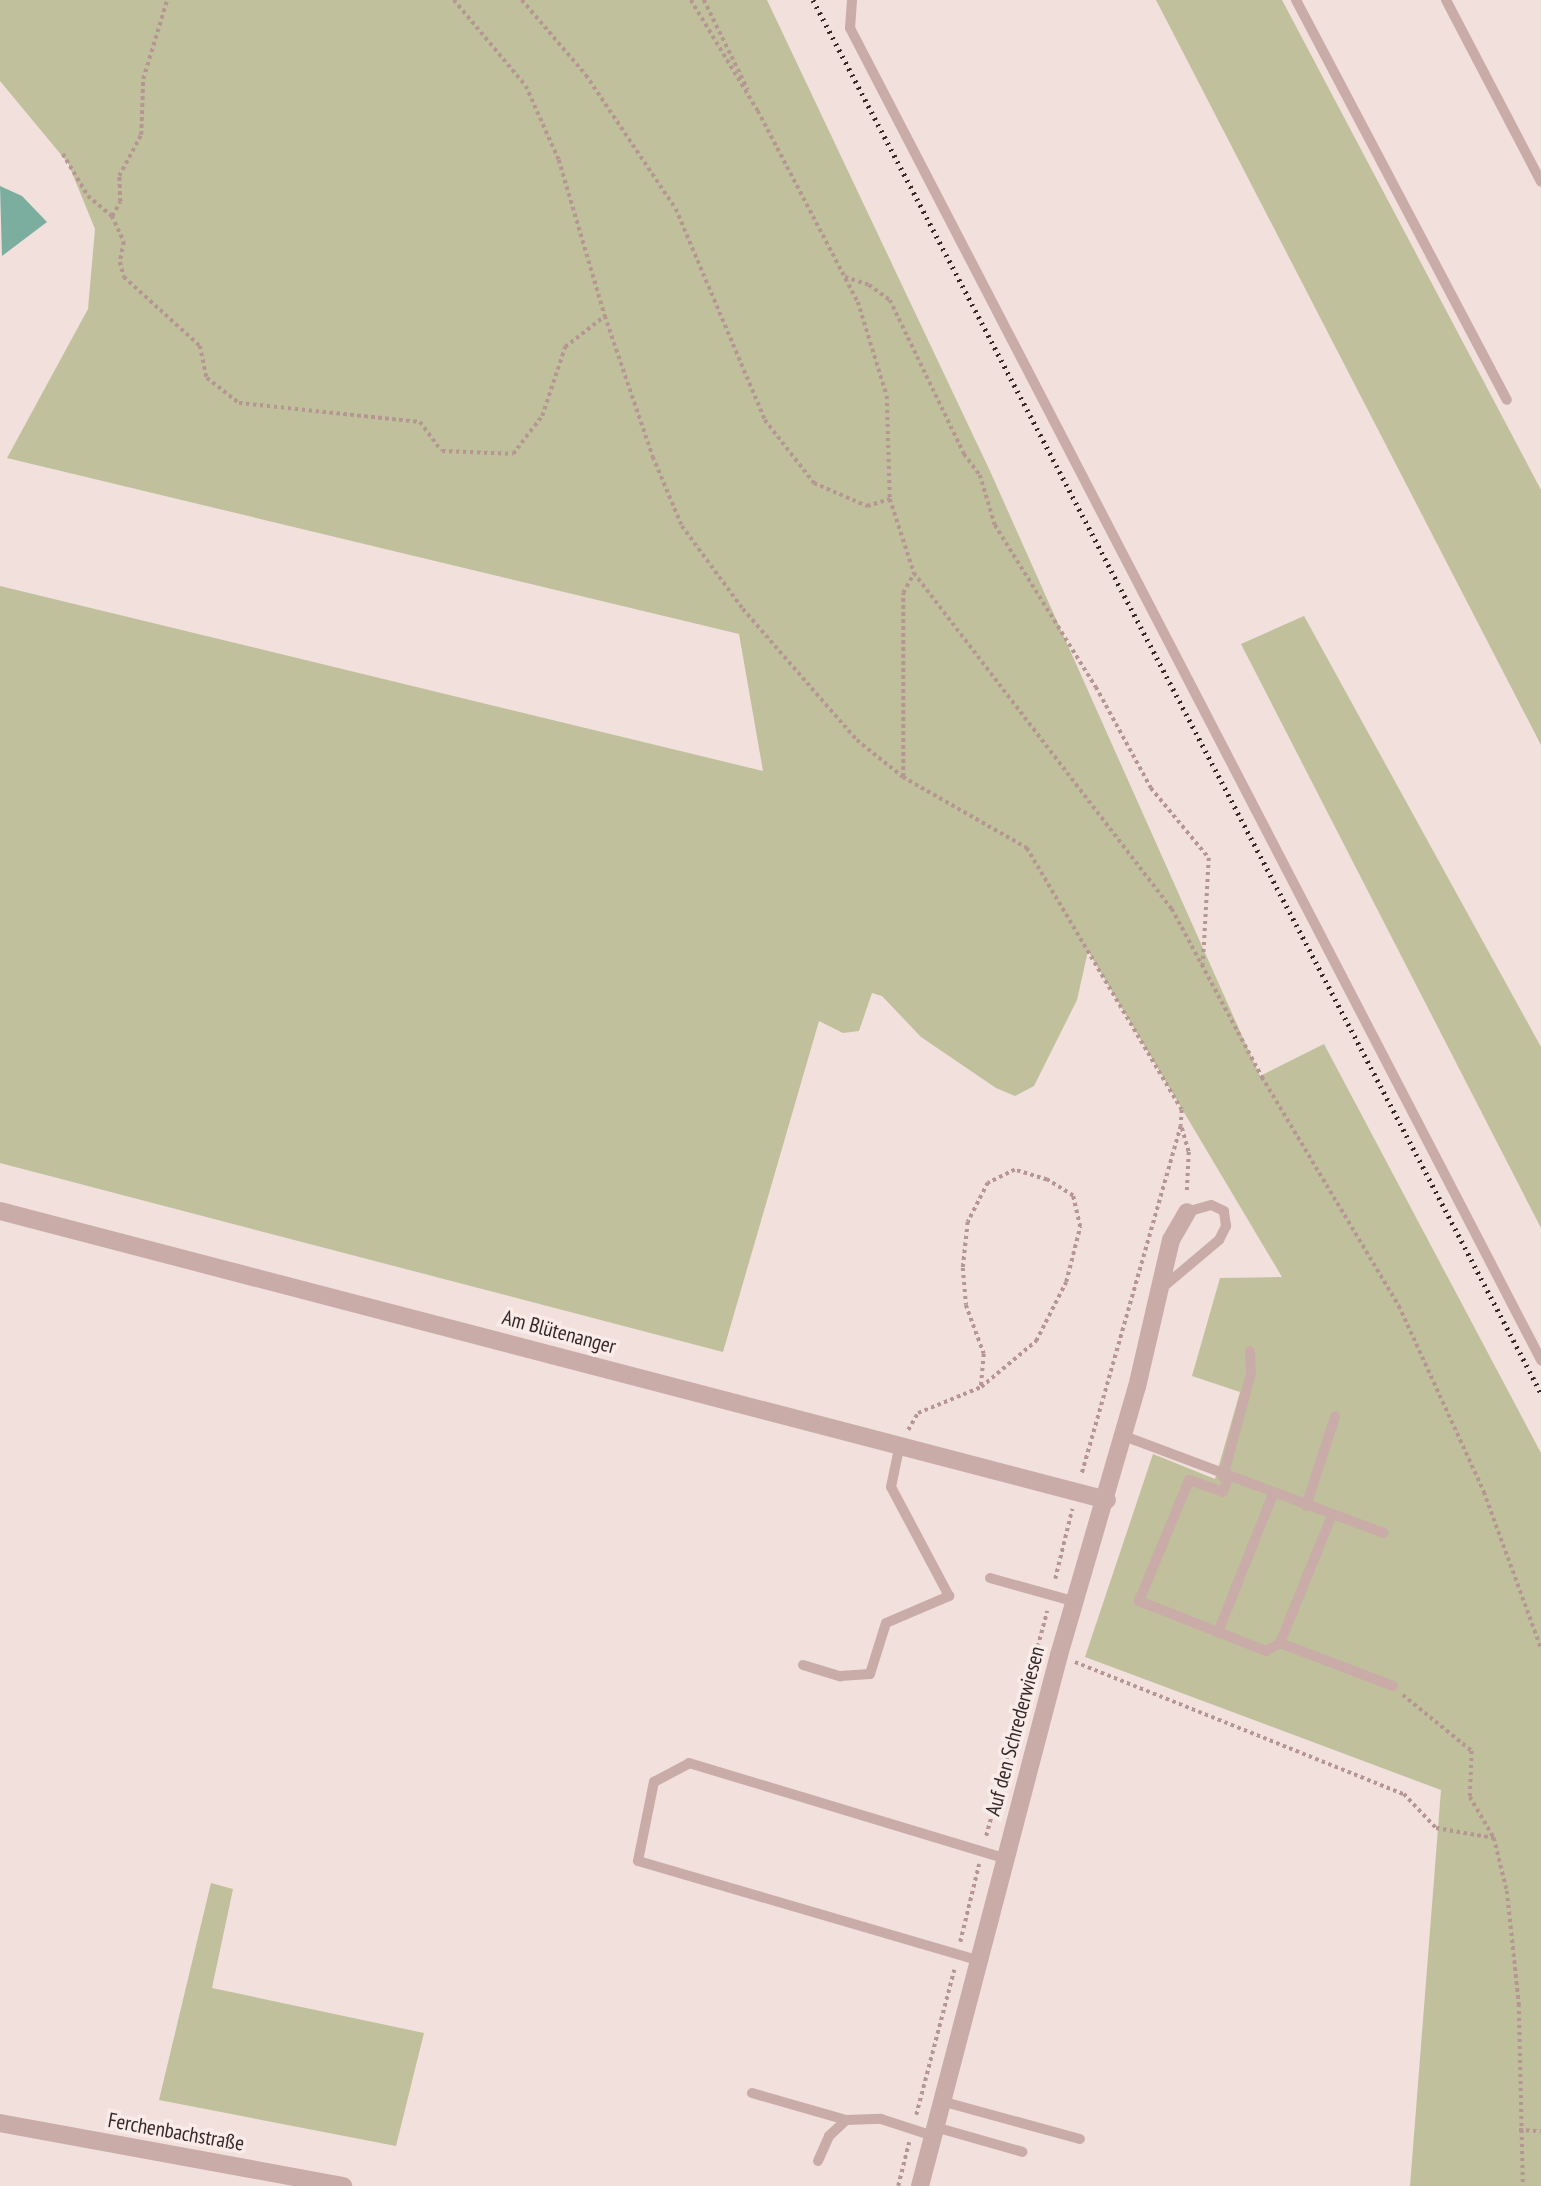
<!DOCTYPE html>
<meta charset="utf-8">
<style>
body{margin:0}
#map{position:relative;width:1541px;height:2186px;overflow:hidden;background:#f1e0dc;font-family:"PT Sans Narrow",sans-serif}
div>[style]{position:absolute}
.green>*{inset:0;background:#c0c09c}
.water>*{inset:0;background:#7bae9f}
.path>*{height:3.5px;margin-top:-1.75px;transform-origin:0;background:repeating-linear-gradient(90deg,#b59692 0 3.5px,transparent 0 7px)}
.service>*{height:10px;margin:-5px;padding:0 5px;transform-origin:5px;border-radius:5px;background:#c9aca8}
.minor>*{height:18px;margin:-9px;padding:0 9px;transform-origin:9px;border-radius:9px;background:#c9aca8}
.rail>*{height:5px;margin-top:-2.5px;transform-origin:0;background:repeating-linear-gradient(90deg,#362828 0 2px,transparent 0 7px)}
span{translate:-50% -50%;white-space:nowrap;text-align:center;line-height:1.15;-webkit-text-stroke:7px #f9ece8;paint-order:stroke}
.street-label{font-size:21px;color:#362828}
</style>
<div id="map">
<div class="green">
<div style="clip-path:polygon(0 0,767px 0,990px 471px,1260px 1076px,1324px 1044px,1541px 1453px,1541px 2186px,1410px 2186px,1441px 1790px,1085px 1657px,1153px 1454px,1215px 1479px,1240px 1392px,1192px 1376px,1220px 1278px,1282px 1277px,1088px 951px,1077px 1000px,1034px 1086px,1015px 1096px,996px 1088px,921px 1037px,882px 996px,872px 993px,859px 1031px,843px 1033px,819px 1021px,723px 1352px,0 1163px,0 586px,763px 771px,739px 634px,7px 458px,88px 309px,95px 229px,68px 163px,0 81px)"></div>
<div style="clip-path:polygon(1156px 0,1282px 0,1541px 490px,1541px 745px)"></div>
<div style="clip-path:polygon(1304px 616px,1541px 1047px,1541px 1228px,1241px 644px)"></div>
<div style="clip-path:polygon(211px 1883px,233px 1889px,212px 1988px,424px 2033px,396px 2146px,159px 2100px)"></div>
</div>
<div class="water">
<div style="clip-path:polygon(0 186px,22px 196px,47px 222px,2px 256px)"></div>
</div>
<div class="path">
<div style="left:454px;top:0;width:112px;rotate:50.1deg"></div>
<div style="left:526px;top:86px;width:81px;rotate:66deg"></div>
<div style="left:559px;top:160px;width:163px;rotate:73.6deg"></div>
<div style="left:605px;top:316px;width:149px;rotate:71.2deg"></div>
<div style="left:653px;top:457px;width:75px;rotate:67.2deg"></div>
<div style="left:682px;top:526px;width:103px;rotate:53.7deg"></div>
<div style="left:743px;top:609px;width:174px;rotate:49deg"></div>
<div style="left:857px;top:740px;width:59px;rotate:38.8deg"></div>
<div style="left:903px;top:777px;width:143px;rotate:29.8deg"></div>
<div style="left:1027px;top:848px;width:304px;rotate:59.4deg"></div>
<div style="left:1182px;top:1110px;width:16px;rotate:94deg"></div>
<div style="left:1181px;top:1126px;width:362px;rotate:105.9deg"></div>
<div style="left:522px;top:0;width:99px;rotate:49.5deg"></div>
<div style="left:586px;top:75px;width:161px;rotate:56.1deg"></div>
<div style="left:676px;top:209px;width:229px;rotate:67.1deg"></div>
<div style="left:765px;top:420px;width:80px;rotate:52.1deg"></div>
<div style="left:814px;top:483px;width:58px;rotate:23.5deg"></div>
<div style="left:867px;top:506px;width:24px;rotate:-17deg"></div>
<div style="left:691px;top:0;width:130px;rotate:58.9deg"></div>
<div style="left:758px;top:111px;width:216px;rotate:62.4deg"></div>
<div style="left:858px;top:302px;width:98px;rotate:72.9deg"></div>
<div style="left:887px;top:396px;width:103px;rotate:88.3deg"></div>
<div style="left:890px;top:499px;width:78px;rotate:72deg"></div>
<div style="left:914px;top:573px;width:424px;rotate:52.5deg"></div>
<div style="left:1172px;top:909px;width:191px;rotate:61.8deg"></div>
<div style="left:1262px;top:1077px;width:267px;rotate:59.1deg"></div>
<div style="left:1399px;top:1306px;width:205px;rotate:65.4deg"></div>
<div style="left:1484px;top:1492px;width:166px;rotate:69.9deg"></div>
<div style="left:704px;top:0;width:100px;rotate:63.9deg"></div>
<div style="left:63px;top:154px;width:49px;rotate:59.2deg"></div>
<div style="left:88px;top:196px;width:31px;rotate:40deg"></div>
<div style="left:112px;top:216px;width:29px;rotate:65deg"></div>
<div style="left:124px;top:242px;width:20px;rotate:101deg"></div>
<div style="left:120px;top:262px;width:16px;rotate:75deg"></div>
<div style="left:124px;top:277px;width:103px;rotate:42.2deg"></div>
<div style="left:200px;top:346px;width:33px;rotate:78deg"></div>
<div style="left:207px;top:378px;width:41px;rotate:38deg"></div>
<div style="left:239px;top:403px;width:182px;rotate:6deg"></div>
<div style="left:420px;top:422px;width:36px;rotate:53deg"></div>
<div style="left:442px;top:451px;width:71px;rotate:2.4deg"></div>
<div style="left:513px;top:454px;width:48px;rotate:-52.7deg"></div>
<div style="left:542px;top:416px;width:73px;rotate:-71.6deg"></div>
<div style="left:565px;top:347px;width:51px;rotate:-37.8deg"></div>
<div style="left:112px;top:216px;width:16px;rotate:-60deg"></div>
<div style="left:120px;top:202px;width:26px;rotate:-92deg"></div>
<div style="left:119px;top:176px;width:47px;rotate:-61.8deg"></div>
<div style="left:141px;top:135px;width:56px;rotate:-88deg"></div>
<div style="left:143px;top:79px;width:83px;rotate:-73.1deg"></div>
<div style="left:845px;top:277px;width:25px;rotate:18deg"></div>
<div style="left:869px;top:285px;width:26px;rotate:36deg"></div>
<div style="left:890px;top:300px;width:171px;rotate:64.3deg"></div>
<div style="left:964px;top:454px;width:26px;rotate:53deg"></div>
<div style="left:980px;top:475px;width:52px;rotate:73.3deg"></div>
<div style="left:995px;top:525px;width:191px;rotate:58.1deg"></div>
<div style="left:1096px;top:687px;width:115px;rotate:61.4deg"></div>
<div style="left:1151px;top:788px;width:91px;rotate:50.4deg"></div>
<div style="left:1209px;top:858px;width:107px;rotate:93.2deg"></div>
<div style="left:903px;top:777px;width:184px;rotate:-90deg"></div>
<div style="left:903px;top:593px;width:23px;rotate:-61deg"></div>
<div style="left:1182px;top:1128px;width:25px;rotate:74deg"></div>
<div style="left:1189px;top:1152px;width:41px;rotate:92.8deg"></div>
<div style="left:908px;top:1430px;width:20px;rotate:-60deg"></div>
<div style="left:918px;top:1413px;width:68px;rotate:-22.4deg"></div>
<div style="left:981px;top:1387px;width:72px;rotate:-39.9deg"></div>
<div style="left:1036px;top:1341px;width:66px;rotate:-63deg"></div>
<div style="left:1066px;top:1282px;width:57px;rotate:-75.7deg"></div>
<div style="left:1080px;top:1227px;width:32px;rotate:-103deg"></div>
<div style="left:1073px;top:1196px;width:31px;rotate:-148deg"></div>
<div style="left:1047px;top:1180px;width:34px;rotate:-163deg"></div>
<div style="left:1015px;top:1170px;width:30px;rotate:154deg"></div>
<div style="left:988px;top:1183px;width:44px;rotate:117.1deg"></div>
<div style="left:968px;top:1222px;width:46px;rotate:96.2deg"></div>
<div style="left:963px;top:1268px;width:37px;rotate:85deg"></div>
<div style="left:966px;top:1305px;width:52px;rotate:69.8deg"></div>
<div style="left:984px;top:1354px;width:33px;rotate:95deg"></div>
<div style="left:1055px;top:1579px;width:72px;rotate:-76.3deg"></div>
<div style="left:1075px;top:1662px;width:354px;rotate:21.9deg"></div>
<div style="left:1404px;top:1794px;width:47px;rotate:46.7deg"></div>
<div style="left:1436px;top:1828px;width:59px;rotate:9.8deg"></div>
<div style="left:1494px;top:1838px;width:55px;rotate:76.2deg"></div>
<div style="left:1507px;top:1891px;width:114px;rotate:83.9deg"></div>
<div style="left:1519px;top:2004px;width:182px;rotate:88.7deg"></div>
<div style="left:1403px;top:1695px;width:89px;rotate:39.1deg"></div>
<div style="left:1472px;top:1751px;width:46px;rotate:92.5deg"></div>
<div style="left:1470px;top:1797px;width:48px;rotate:59.7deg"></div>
<div style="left:986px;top:1836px;width:233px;rotate:-74.8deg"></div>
<div style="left:960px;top:1942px;width:80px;rotate:-76.3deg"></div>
<div style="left:916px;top:2115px;width:150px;rotate:-75.3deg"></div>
<div style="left:1519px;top:2130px;width:22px;rotate:3deg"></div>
<div style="left:898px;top:2186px;width:45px;rotate:-76deg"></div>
</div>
<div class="service">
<div style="left:852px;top:0;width:28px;rotate:94deg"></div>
<div style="left:850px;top:28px;width:1501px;rotate:62.58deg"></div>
<div style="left:1296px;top:0;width:452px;rotate:62.2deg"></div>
<div style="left:1446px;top:0;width:205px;rotate:62.4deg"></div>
<div style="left:1162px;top:1288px;width:75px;rotate:-40.1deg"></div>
<div style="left:1219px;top:1240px;width:16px;rotate:-63deg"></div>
<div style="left:1226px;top:1226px;width:15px;rotate:-98deg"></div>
<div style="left:1224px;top:1211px;width:14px;rotate:-155deg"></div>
<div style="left:1211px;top:1205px;width:25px;rotate:164deg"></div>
<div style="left:1124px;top:1436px;width:277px;rotate:20.5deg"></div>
<div style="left:1223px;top:1477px;width:108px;rotate:-74.9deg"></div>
<div style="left:1251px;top:1373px;width:22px;rotate:-93deg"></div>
<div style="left:1273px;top:1494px;width:149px;rotate:111.7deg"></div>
<div style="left:1218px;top:1632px;width:52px;rotate:21.6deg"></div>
<div style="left:1266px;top:1651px;width:16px;rotate:-30deg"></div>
<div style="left:1280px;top:1643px;width:138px;rotate:-67.9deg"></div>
<div style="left:1306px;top:1506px;width:94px;rotate:-72deg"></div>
<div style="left:990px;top:1578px;width:89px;rotate:15.6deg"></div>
<div style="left:1218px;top:1632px;width:85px;rotate:-158.6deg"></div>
<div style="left:1139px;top:1601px;width:131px;rotate:-67.5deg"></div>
<div style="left:1189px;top:1480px;width:36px;rotate:19deg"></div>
<div style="left:1223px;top:1492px;width:14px;rotate:-69deg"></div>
<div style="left:1280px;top:1643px;width:121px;rotate:20.8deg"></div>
<div style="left:803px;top:1665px;width:39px;rotate:17deg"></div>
<div style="left:840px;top:1676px;width:30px;rotate:-4deg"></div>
<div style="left:870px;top:1674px;width:53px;rotate:-72.6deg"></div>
<div style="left:886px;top:1623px;width:69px;rotate:-23.2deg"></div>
<div style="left:949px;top:1596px;width:123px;rotate:-118deg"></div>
<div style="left:891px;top:1487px;width:44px;rotate:-78.2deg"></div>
<div style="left:977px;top:1960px;width:353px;rotate:-163.7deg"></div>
<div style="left:638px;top:1861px;width:81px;rotate:-78.6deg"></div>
<div style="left:654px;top:1782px;width:40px;rotate:-28deg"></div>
<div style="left:689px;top:1763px;width:329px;rotate:16.8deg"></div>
<div style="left:752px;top:2093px;width:98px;rotate:16deg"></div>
<div style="left:941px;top:2101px;width:144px;rotate:15.3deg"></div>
<div style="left:935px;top:2127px;width:91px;rotate:15.9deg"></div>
<div style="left:818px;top:2161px;width:27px;rotate:-66deg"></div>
<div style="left:829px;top:2136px;width:23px;rotate:-43deg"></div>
<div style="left:846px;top:2120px;width:35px;rotate:-2deg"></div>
<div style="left:881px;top:2119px;width:55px;rotate:18.1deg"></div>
</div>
<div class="minor">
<div style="left:0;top:1211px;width:1144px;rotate:14.63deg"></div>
<div style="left:0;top:2123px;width:349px;rotate:10.4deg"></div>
<div style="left:920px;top:2186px;width:549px;rotate:-75.33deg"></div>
<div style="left:1059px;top:1655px;width:279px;rotate:-73.8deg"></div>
<div style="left:1137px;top:1387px;width:151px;rotate:-77deg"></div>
<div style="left:1171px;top:1240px;width:32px;rotate:-60deg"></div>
</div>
<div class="rail">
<div style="left:813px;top:0;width:1572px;rotate:62.41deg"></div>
</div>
<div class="street-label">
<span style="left:559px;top:1332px;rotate:15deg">Am Blütenanger</span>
<span style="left:1015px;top:1731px;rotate:-75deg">Auf den Schrederwiesen</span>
<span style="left:176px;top:2132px;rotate:10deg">Ferchenbachstraße</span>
</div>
</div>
